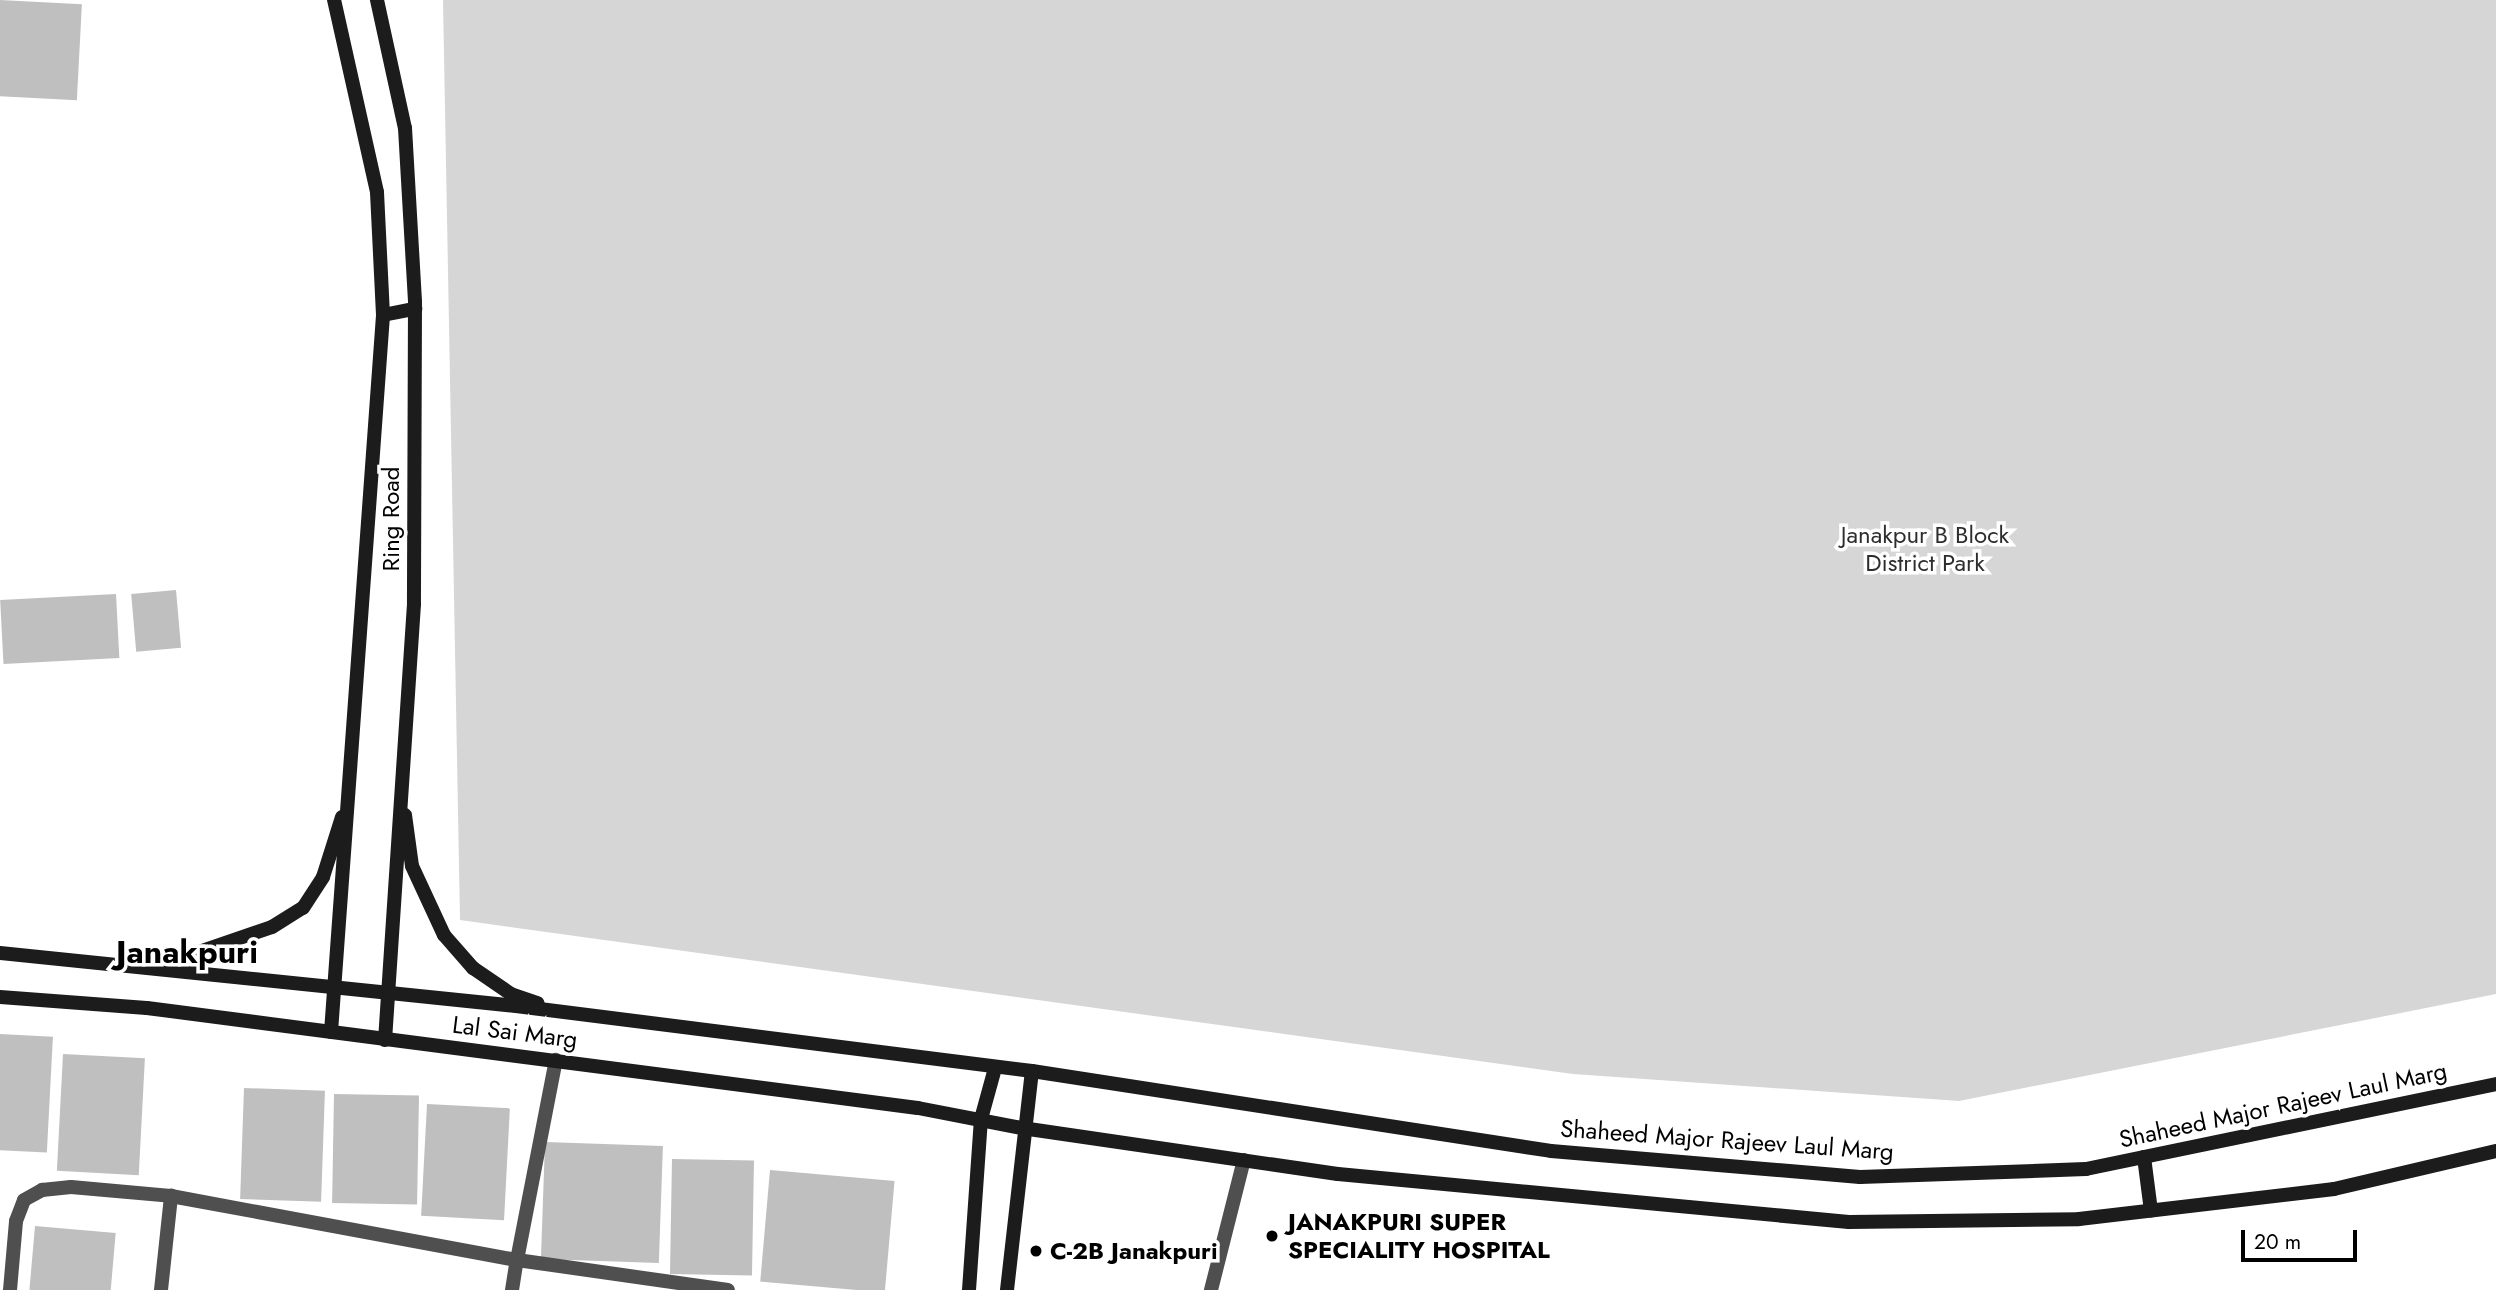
<!DOCTYPE html>
<style>
body{margin:0}
#map{position:relative;width:2496px;height:1290px;overflow:hidden;background:#fff;font-family:Jost,sans-serif}
div>[style]{position:absolute}
.green>*{inset:0;background:#d6d6d6}
.building>*{inset:0;background:#bfbfbf;transform-origin:0 0}
.lane>*{height:14px;margin:-7px;padding:0 7px;transform-origin:7px;border-radius:7px;background:#4f4f4f}
.street>*{height:14px;margin:-7px;padding:0 7px;transform-origin:7px;border-radius:7px;background:#4f4f4f}
.secondary>*{height:14px;margin:-7px;padding:0 7px;transform-origin:7px;border-radius:7px;background:#1c1c1c}
.dots>*{width:19px;height:19px;translate:-50% -50%;box-sizing:border-box;border:4px solid #fff;border-radius:50%}
span{translate:-50% -50%;white-space:nowrap;text-align:center;line-height:1.15;-webkit-text-stroke:7px #fff;paint-order:stroke}
.street-label{font-size:24px;color:#000}
.park-label{font-size:24px;color:#2d2d2d}
.poi-label{font-size:24px;color:#000;font-weight:700}
.left{translate:0 -50%;text-align:left}
.district-label{font-size:32px;color:#000;font-weight:700}
.scale{position:absolute;left:2241px;top:1230px;width:116px;height:32px;box-sizing:border-box;border:4px solid #000;border-top:0;padding-left:9px;font-size:21px;line-height:24px;white-space:nowrap;color:#000;-webkit-text-stroke:5px #fff;paint-order:stroke}
</style>
<div id="map">
<div class="green">
<div style="clip-path:polygon(443px 0,2496px 0,2496px 994px,1959px 1101px,1573px 1074px,460px 920px)"></div>
</div>
<div class="building">
<div style="left:0;top:0;width:82px;height:96px;rotate:3deg"></div>
<div style="left:176px;top:590px;width:58px;height:45px;rotate:85deg"></div>
<div style="left:116px;top:594px;width:64px;height:116px;rotate:87deg"></div>
<div style="left:0;top:1034px;width:53px;height:116px;rotate:3deg"></div>
<div style="left:63px;top:1054px;width:82px;height:117px;rotate:3deg"></div>
<div style="left:244px;top:1088px;width:81px;height:111px;rotate:2deg"></div>
<div style="left:334px;top:1094px;width:85px;height:109px;rotate:1deg"></div>
<div style="left:427px;top:1104px;width:83px;height:112px;rotate:3deg"></div>
<div style="left:545px;top:1142px;width:118px;height:117px;rotate:2deg"></div>
<div style="left:672px;top:1159px;width:82px;height:115px;rotate:1deg"></div>
<div style="left:770px;top:1170px;width:125px;height:112px;rotate:5deg"></div>
<div style="left:35px;top:1226px;width:81px;height:64px;rotate:5deg"></div>
</div>
<div class="lane">
<div style="left:1211px;top:1290px;width:134px;rotate:-75.8deg"></div>
</div>
<div class="street">
<div style="left:10px;top:1290px;width:69px;rotate:-85deg"></div>
<div style="left:16px;top:1221px;width:22px;rotate:-69deg"></div>
<div style="left:24px;top:1200px;width:21px;rotate:-29deg"></div>
<div style="left:42px;top:1190px;width:29px;rotate:-6deg"></div>
<div style="left:71px;top:1187px;width:100px;rotate:5.1deg"></div>
<div style="left:171px;top:1196px;width:352px;rotate:10.5deg"></div>
<div style="left:517px;top:1260px;width:204px;rotate:-79deg"></div>
<div style="left:161px;top:1290px;width:95px;rotate:-83.9deg"></div>
<div style="left:512px;top:1290px;width:30px;rotate:-81deg"></div>
<div style="left:517px;top:1260px;width:213px;rotate:8.1deg"></div>
</div>
<div class="secondary">
<div style="left:377px;top:0;width:131px;rotate:77.7deg"></div>
<div style="left:405px;top:128px;width:174px;rotate:86.7deg"></div>
<div style="left:415px;top:302px;width:302px;rotate:90.2deg"></div>
<div style="left:414px;top:604px;width:437px;rotate:93.8deg"></div>
<div style="left:383px;top:315px;width:33px;rotate:-11deg"></div>
<div style="left:405px;top:815px;width:51px;rotate:82.2deg"></div>
<div style="left:412px;top:866px;width:76px;rotate:65.1deg"></div>
<div style="left:444px;top:935px;width:44px;rotate:48.7deg"></div>
<div style="left:473px;top:968px;width:46px;rotate:34.4deg"></div>
<div style="left:511px;top:994px;width:28px;rotate:19deg"></div>
<div style="left:0;top:953px;width:519px;rotate:5.86deg"></div>
<div style="left:516px;top:1006px;width:520px;rotate:7.18deg"></div>
<div style="left:1032px;top:1071px;width:525px;rotate:8.76deg"></div>
<div style="left:1551px;top:1151px;width:310px;rotate:4.8deg"></div>
<div style="left:1860px;top:1177px;width:226px;rotate:-2deg"></div>
<div style="left:2086px;top:1169px;width:419px;rotate:-11.7deg"></div>
<div style="left:158px;top:966px;width:120px;rotate:-18.9deg"></div>
<div style="left:272px;top:927px;width:36px;rotate:-32deg"></div>
<div style="left:303px;top:908px;width:37px;rotate:-57deg"></div>
<div style="left:323px;top:877px;width:63px;rotate:-72.4deg"></div>
<div style="left:0;top:997px;width:147px;rotate:4.3deg"></div>
<div style="left:147px;top:1008px;width:777px;rotate:7.39deg"></div>
<div style="left:918px;top:1108px;width:106px;rotate:10.9deg"></div>
<div style="left:1022px;top:1128px;width:319px;rotate:8.3deg"></div>
<div style="left:1338px;top:1174px;width:513px;rotate:5.37deg"></div>
<div style="left:1849px;top:1222px;width:230px;rotate:-0.7deg"></div>
<div style="left:2079px;top:1219px;width:257px;rotate:-6.7deg"></div>
<div style="left:2334px;top:1189px;width:166px;rotate:-13.2deg"></div>
<div style="left:331px;top:1032px;width:719px;rotate:-85.85deg"></div>
<div style="left:383px;top:315px;width:123px;rotate:-92.8deg"></div>
<div style="left:377px;top:192px;width:197px;rotate:-102.6deg"></div>
<div style="left:2144px;top:1157px;width:54px;rotate:82.6deg"></div>
<div style="left:969px;top:1290px;width:171px;rotate:-86deg"></div>
<div style="left:981px;top:1119px;width:53px;rotate:-74.6deg"></div>
<div style="left:1007px;top:1290px;width:220px;rotate:-83.5deg"></div>
</div>
<div class="dots">
<div style="left:1272px;top:1236px;background:#000"></div>
<div style="left:1036px;top:1251px;background:#000"></div>
</div>
<div class="street-label">
<span style="left:391px;top:519px;rotate:-90deg">Ring Road</span>
<span style="left:515px;top:1032px;rotate:7deg">Lal Sai Marg</span>
<span style="left:2283px;top:1105px;rotate:-12deg">Shaheed Major Rajeev Laul Marg</span>
<span style="left:1727px;top:1140px;rotate:4deg">Shaheed Major Rajeev Laul Marg</span>
</div>
<div class="park-label">
<span style="left:1925px;top:549px">Janakpur B Block<br>District Park</span>
</div>
<div class="poi-label">
<span class="left" style="left:1288px;top:1236px">JANAKPURI SUPER<br>SPECIALITY HOSPITAL</span>
<span class="left" style="left:1050px;top:1251px">C-2B Janakpuri</span>
</div>
<div class="district-label">
<span style="left:187px;top:952px">Janakpuri</span>
</div>
<div class="scale">20 m</div>
</div>
